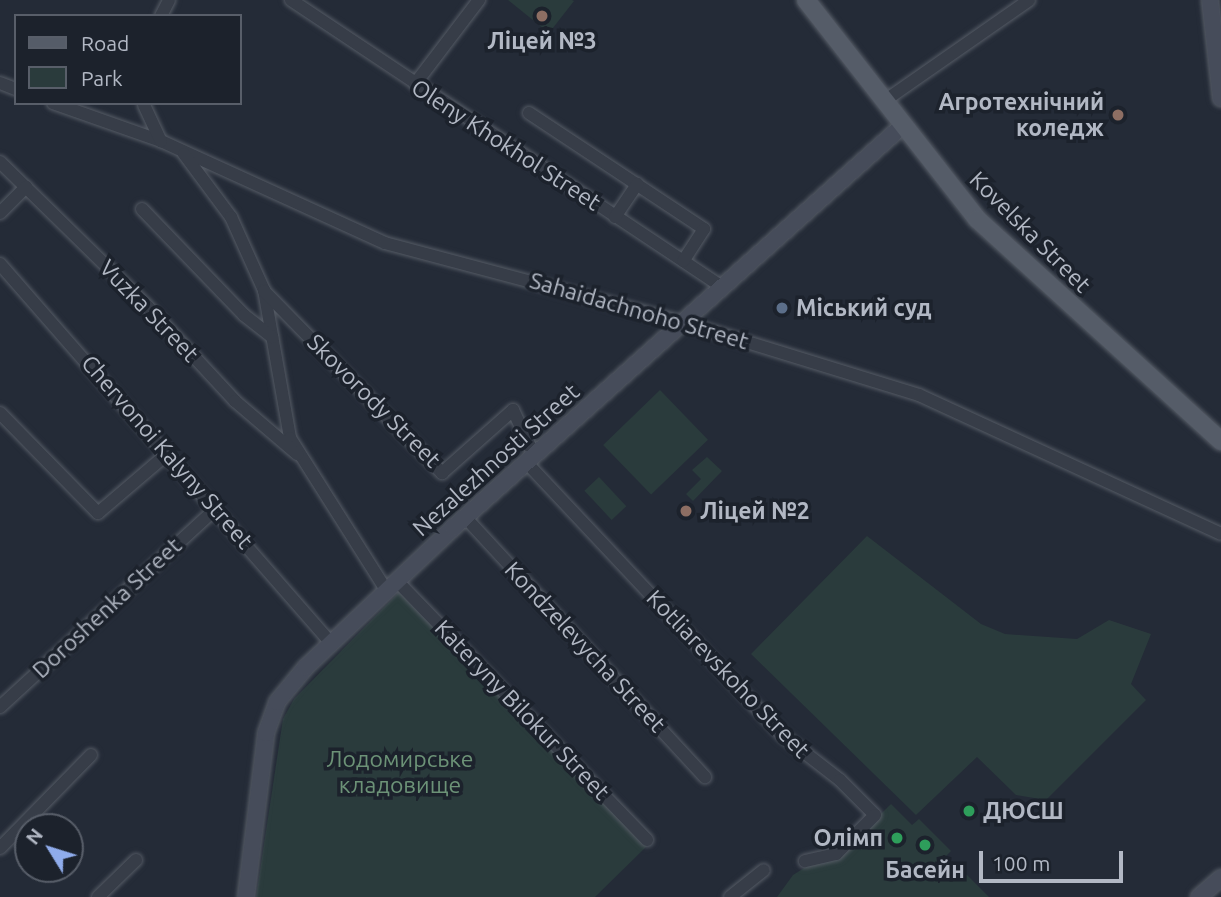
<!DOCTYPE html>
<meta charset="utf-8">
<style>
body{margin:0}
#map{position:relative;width:1221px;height:897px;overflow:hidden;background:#242b37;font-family:Ubuntu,sans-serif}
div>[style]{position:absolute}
.green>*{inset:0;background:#2a3b3c;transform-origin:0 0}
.roads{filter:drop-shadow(0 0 2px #555b65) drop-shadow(0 0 2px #555b65)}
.street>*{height:12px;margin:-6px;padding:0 6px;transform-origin:6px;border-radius:6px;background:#373d48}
.secondary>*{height:16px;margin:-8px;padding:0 8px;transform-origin:8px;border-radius:8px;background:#464c5a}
.primary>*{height:18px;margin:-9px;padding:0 9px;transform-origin:9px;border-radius:9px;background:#555c68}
.dots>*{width:19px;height:19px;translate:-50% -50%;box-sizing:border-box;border:4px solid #1c222c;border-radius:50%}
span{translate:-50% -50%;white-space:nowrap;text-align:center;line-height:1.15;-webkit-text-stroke:7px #1c222c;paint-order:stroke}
.poi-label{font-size:23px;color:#b2b8c4;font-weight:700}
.right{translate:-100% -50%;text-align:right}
.left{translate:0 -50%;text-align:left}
.street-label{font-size:23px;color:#b2b8c4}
.park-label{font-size:23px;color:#6c9277}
.legend{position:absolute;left:14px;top:14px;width:228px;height:91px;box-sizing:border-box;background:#1c222c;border:2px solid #585e69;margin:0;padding:9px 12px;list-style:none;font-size:21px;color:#b2b8c4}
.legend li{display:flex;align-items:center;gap:14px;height:35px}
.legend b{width:35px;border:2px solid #585e69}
.north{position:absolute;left:14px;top:813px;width:70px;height:70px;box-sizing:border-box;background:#1c222c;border:2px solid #585e69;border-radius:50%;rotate:308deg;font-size:19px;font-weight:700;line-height:28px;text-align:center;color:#b2b8c4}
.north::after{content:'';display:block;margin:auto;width:24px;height:32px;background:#8facec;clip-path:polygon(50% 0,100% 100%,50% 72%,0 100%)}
.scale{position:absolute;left:979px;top:851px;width:144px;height:32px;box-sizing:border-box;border:4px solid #b2b8c4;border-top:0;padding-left:9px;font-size:21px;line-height:24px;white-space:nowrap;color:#b2b8c4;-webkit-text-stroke:5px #1c222c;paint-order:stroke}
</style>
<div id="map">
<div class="green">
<div style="clip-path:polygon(508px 0,572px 0,574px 1px,549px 33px)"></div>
<div style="left:660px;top:390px;width:69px;height:79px;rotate:46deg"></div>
<div style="clip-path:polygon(707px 457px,722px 471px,693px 501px,686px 494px,701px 479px,692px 470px)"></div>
<div style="left:599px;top:477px;width:40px;height:20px;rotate:47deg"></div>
<div style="clip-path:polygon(867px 536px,981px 624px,1005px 634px,1077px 639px,1109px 620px,1151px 634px,1131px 684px,1146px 700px,1046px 800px,1016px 795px,977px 757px,916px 815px,751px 654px)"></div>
<div style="clip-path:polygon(399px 592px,648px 845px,595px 897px,256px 897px,283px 719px,294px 699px)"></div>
<div style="clip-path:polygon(891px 804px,912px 825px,919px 819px,951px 851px,946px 856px,953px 863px,950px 867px,967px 875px,989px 897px,777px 897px,793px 875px,817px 860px,837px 857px)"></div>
</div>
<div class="roads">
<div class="street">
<div style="left:291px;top:0;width:518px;rotate:33.66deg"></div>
<div style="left:161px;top:16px;width:18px;rotate:-63deg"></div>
<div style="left:0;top:83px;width:17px;rotate:21deg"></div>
<div style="left:415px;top:84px;width:106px;rotate:-52.7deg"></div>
<div style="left:883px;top:102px;width:178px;rotate:-34.9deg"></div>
<div style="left:53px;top:103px;width:114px;rotate:19.4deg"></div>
<div style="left:161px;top:141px;width:246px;rotate:24.5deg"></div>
<div style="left:385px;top:243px;width:307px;rotate:14.9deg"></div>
<div style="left:682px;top:322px;width:248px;rotate:17.1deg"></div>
<div style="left:919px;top:395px;width:332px;rotate:24.7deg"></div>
<div style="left:144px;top:105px;width:40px;rotate:65deg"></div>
<div style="left:529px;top:113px;width:210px;rotate:33.5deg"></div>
<div style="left:704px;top:229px;width:38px;rotate:123deg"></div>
<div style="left:184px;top:154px;width:79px;rotate:53.3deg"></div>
<div style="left:231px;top:217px;width:80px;rotate:65.7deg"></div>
<div style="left:264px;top:290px;width:150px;rotate:80deg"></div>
<div style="left:290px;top:438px;width:180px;rotate:57.7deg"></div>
<div style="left:0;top:162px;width:207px;rotate:44.4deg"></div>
<div style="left:148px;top:307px;width:128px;rotate:47.2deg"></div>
<div style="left:235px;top:401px;width:82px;rotate:40.5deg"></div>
<div style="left:142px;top:209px;width:147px;rotate:46.1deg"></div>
<div style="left:244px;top:315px;width:36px;rotate:38deg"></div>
<div style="left:0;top:213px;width:37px;rotate:-45deg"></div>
<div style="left:615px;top:217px;width:40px;rotate:-56deg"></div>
<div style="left:0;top:264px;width:503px;rotate:48.87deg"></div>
<div style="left:264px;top:291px;width:255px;rotate:45.6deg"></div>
<div style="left:442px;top:473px;width:95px;rotate:-41.6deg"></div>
<div style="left:513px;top:410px;width:50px;rotate:65deg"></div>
<div style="left:0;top:413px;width:140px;rotate:45.6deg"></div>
<div style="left:98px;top:513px;width:91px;rotate:-40.5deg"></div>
<div style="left:526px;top:462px;width:374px;rotate:46.8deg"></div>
<div style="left:782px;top:735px;width:73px;rotate:37.8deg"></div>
<div style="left:840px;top:780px;width:49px;rotate:45deg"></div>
<div style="left:875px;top:815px;width:55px;rotate:135deg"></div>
<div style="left:836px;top:854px;width:32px;rotate:167deg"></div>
<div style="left:465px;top:517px;width:354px;rotate:47.3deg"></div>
<div style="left:397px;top:581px;width:360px;rotate:46deg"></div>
<div style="left:0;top:707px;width:292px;rotate:-42.6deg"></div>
<div style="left:0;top:848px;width:130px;rotate:-45.6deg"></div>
<div style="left:98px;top:897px;width:53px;rotate:-44.2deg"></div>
<div style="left:730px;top:897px;width:43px;rotate:-38.5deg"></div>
</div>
<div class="secondary">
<div style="left:1210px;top:0;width:99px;rotate:83.6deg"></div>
<div style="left:246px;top:897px;width:165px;rotate:-83deg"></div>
<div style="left:266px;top:733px;width:33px;rotate:-70deg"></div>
<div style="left:277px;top:702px;width:45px;rotate:-50.4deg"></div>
<div style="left:306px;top:667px;width:202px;rotate:-43.4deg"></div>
<div style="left:453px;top:528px;width:601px;rotate:-41.83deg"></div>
<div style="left:1199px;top:897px;width:29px;rotate:-41deg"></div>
</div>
<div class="primary">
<div style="left:806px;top:0;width:278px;rotate:52deg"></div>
<div style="left:977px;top:219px;width:330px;rotate:42.3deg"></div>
</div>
</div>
<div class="dots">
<div style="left:542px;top:16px;background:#8d6e63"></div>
<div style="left:1118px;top:115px;background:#8d6e63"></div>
<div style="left:782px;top:308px;background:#5c6f8a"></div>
<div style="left:686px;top:511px;background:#8d6e63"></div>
<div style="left:969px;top:811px;background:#2e9e5b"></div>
<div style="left:897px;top:838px;background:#2e9e5b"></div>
<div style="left:925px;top:845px;background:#2e9e5b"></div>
</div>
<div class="poi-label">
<span style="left:542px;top:41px">Ліцей №3</span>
<span class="right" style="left:1104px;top:115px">Агротехнічний<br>коледж</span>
<span class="left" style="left:796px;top:308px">Міський суд</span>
<span class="left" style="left:700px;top:511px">Ліцей №2</span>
<span class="left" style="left:983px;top:811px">ДЮСШ</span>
<span class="right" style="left:883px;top:838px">Олімп</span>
<span style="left:925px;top:870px">Басейн</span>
</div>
<div class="street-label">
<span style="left:506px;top:145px;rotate:33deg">Oleny Khokhol Street</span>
<span style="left:1030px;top:232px;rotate:45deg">Kovelska Street</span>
<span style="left:149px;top:311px;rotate:46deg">Vuzka Street</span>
<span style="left:639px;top:311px;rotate:16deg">Sahaidachnoho Street</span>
<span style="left:374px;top:401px;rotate:45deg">Skovorody Street</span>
<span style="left:167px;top:452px;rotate:49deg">Chervonoi Kalyny Street</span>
<span style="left:496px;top:460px;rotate:-42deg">Nezalezhnosti Street</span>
<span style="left:107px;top:608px;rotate:-43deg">Doroshenka Street</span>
<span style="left:585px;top:647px;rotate:47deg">Kondzelevycha Street</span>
<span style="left:728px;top:674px;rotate:46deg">Kotliarevskoho Street</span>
<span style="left:522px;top:710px;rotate:46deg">Kateryny Bilokur Street</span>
</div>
<div class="park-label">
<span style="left:400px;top:772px">Лодомирське<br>кладовище</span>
</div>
<ul class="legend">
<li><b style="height:9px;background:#555c68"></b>Road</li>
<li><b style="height:19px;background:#2a3b3c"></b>Park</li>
</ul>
<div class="north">N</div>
<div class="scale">100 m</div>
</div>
